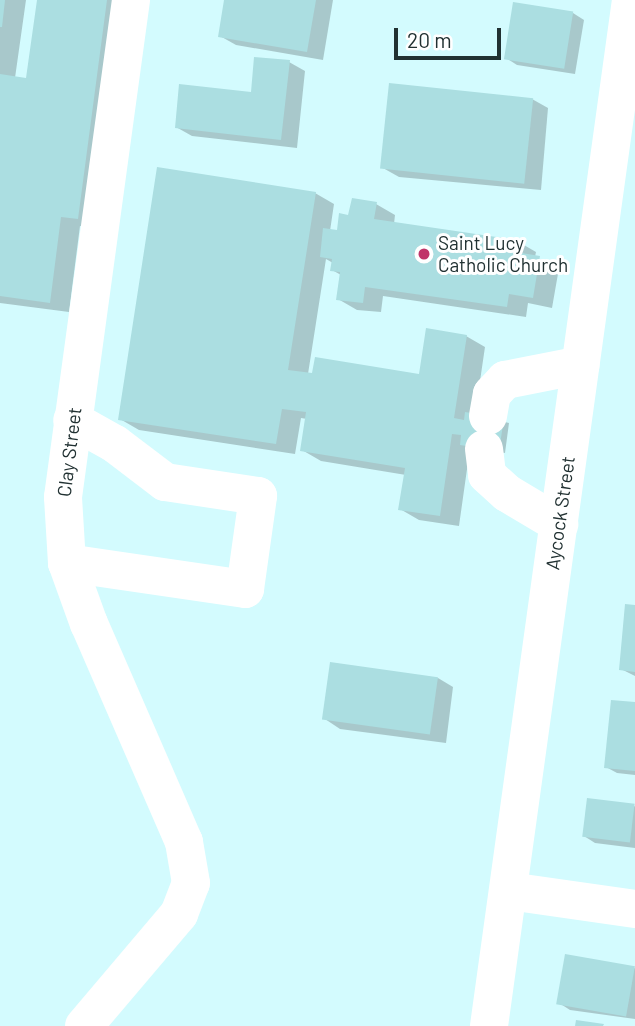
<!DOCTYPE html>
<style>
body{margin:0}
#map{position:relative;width:635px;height:1026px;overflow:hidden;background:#d3fbfe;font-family:Barlow,sans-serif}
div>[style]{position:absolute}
.shadow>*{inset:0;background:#0003}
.building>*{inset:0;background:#abdee1;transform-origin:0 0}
.minor>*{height:38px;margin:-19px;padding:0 19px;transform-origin:19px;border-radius:19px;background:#fff}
.dots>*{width:19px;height:19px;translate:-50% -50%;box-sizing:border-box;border:4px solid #fff;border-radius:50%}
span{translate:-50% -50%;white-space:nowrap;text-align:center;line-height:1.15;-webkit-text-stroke:6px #fff;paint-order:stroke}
.poi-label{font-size:19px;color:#213132}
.left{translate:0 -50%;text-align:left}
.street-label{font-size:19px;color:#213132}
.scale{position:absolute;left:394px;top:28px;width:107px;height:32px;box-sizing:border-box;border:4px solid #213132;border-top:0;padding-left:9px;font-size:21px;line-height:24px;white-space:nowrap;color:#213132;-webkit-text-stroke:5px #fff;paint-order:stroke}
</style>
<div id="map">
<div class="shadow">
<div style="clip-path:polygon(0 0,26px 0,15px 78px,27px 80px,38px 0,128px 0,97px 229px,80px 226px,69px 312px,0 303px)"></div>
<div style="clip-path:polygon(226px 0,333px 0,323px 60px,236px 45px,220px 36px)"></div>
<div style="clip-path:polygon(573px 13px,584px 20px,575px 74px,517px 65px,506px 58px)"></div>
<div style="clip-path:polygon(289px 62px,305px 71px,297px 148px,192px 136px,176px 127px,252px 94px)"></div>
<div style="clip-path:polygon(532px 99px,548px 108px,541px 190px,399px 177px,383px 168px)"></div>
<div style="clip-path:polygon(315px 193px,334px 204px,330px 231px,338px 232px,349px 217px,376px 204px,395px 215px,394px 224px,517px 241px,536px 252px,535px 257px,559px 268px,552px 308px,528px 303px,526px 317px,383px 296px,381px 312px,357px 310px,338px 299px,341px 275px,332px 270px,333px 263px,326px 259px,308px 374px,420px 376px,466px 336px,485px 347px,475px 415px,509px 423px,505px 453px,470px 448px,459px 526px,419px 520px,400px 509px,406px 475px,321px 461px,302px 450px,307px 419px,301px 418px,295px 454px,139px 430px,120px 419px)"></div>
<div style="clip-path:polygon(635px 607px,635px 676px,621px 669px)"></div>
<div style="clip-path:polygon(438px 678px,453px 687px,446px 743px,340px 729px,325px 719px)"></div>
<div style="clip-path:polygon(635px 704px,635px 775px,617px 773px,606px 767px)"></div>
<div style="clip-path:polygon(635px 806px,635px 848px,595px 843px,584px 836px)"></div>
<div style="clip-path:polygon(635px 968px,635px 1019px,570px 1010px,559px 1003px)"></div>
</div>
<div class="building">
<div style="clip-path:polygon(0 0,5px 0,2px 27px,0 27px)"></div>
<div style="clip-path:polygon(37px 0,107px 0,78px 219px,61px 217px,50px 303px,0 296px,0 74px,26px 78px)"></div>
<div style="clip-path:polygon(224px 0,316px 0,307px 52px,218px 37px)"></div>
<div style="left:513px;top:2px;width:61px;height:58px;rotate:9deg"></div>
<div style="clip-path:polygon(254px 57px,290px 60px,281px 140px,175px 128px,179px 84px,251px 92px)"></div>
<div style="left:389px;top:83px;width:145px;height:86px;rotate:6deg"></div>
<div style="clip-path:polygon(157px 167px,316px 192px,288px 370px,312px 373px,315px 357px,419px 374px,426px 328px,467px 335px,454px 418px,464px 420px,465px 412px,504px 418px,499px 451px,460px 445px,461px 435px,452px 434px,440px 516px,398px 510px,405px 468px,300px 451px,306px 412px,282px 409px,276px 444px,118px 420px)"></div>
<div style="clip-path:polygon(352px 198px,377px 202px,374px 219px,517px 240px,515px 252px,540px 256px,533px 298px,509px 294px,507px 307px,365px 287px,363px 303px,336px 300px,340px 272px,330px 271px,332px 259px,320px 257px,323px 228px,337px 230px,339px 213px,348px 215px)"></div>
<div style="clip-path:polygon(625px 604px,635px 605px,635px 672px,619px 670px)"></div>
<div style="left:330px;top:662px;width:109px;height:58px;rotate:8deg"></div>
<div style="clip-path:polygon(611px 700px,635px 702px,635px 771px,604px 768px)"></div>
<div style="left:587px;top:798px;width:48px;height:39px;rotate:7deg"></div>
<div style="left:565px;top:954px;width:71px;height:51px;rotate:10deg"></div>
<div style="clip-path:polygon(576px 1020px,604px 1024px,603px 1026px,575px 1026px)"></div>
</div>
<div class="minor">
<div style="left:488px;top:416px;width:22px;rotate:-80deg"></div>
<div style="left:492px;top:394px;width:19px;rotate:-47deg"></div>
<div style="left:505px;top:380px;width:77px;rotate:-11.2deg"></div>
<div style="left:484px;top:449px;width:26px;rotate:83deg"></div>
<div style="left:487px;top:475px;width:27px;rotate:42deg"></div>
<div style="left:507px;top:493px;width:61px;rotate:30.8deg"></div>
<div style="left:67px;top:563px;width:180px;rotate:8.3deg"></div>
<div style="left:245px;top:589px;width:94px;rotate:-82deg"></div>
<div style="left:258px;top:496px;width:94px;rotate:-171.4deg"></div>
<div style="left:165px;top:482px;width:63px;rotate:-142.8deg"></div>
<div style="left:115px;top:444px;width:49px;rotate:-150.8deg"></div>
<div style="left:509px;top:891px;width:127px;rotate:8.1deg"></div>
<div style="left:84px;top:1026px;width:147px;rotate:-49.7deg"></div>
<div style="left:179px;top:914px;width:33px;rotate:-69deg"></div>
<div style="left:191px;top:883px;width:42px;rotate:-99.7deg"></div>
<div style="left:184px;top:842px;width:238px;rotate:-113.5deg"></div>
<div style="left:89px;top:624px;width:65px;rotate:-109.8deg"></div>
<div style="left:67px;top:563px;width:66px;rotate:-93.5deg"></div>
<div style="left:63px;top:497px;width:502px;rotate:-82.21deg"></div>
<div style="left:489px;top:1026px;width:1036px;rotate:-82.12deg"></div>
</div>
<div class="dots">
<div style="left:424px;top:254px;background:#c03469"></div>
</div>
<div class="poi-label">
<span class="left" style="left:438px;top:254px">Saint Lucy<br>Catholic Church</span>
</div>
<div class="street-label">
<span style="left:69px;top:452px;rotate:-83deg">Clay Street</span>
<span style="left:560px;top:513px;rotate:-82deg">Aycock Street</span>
</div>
<div class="scale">20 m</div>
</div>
